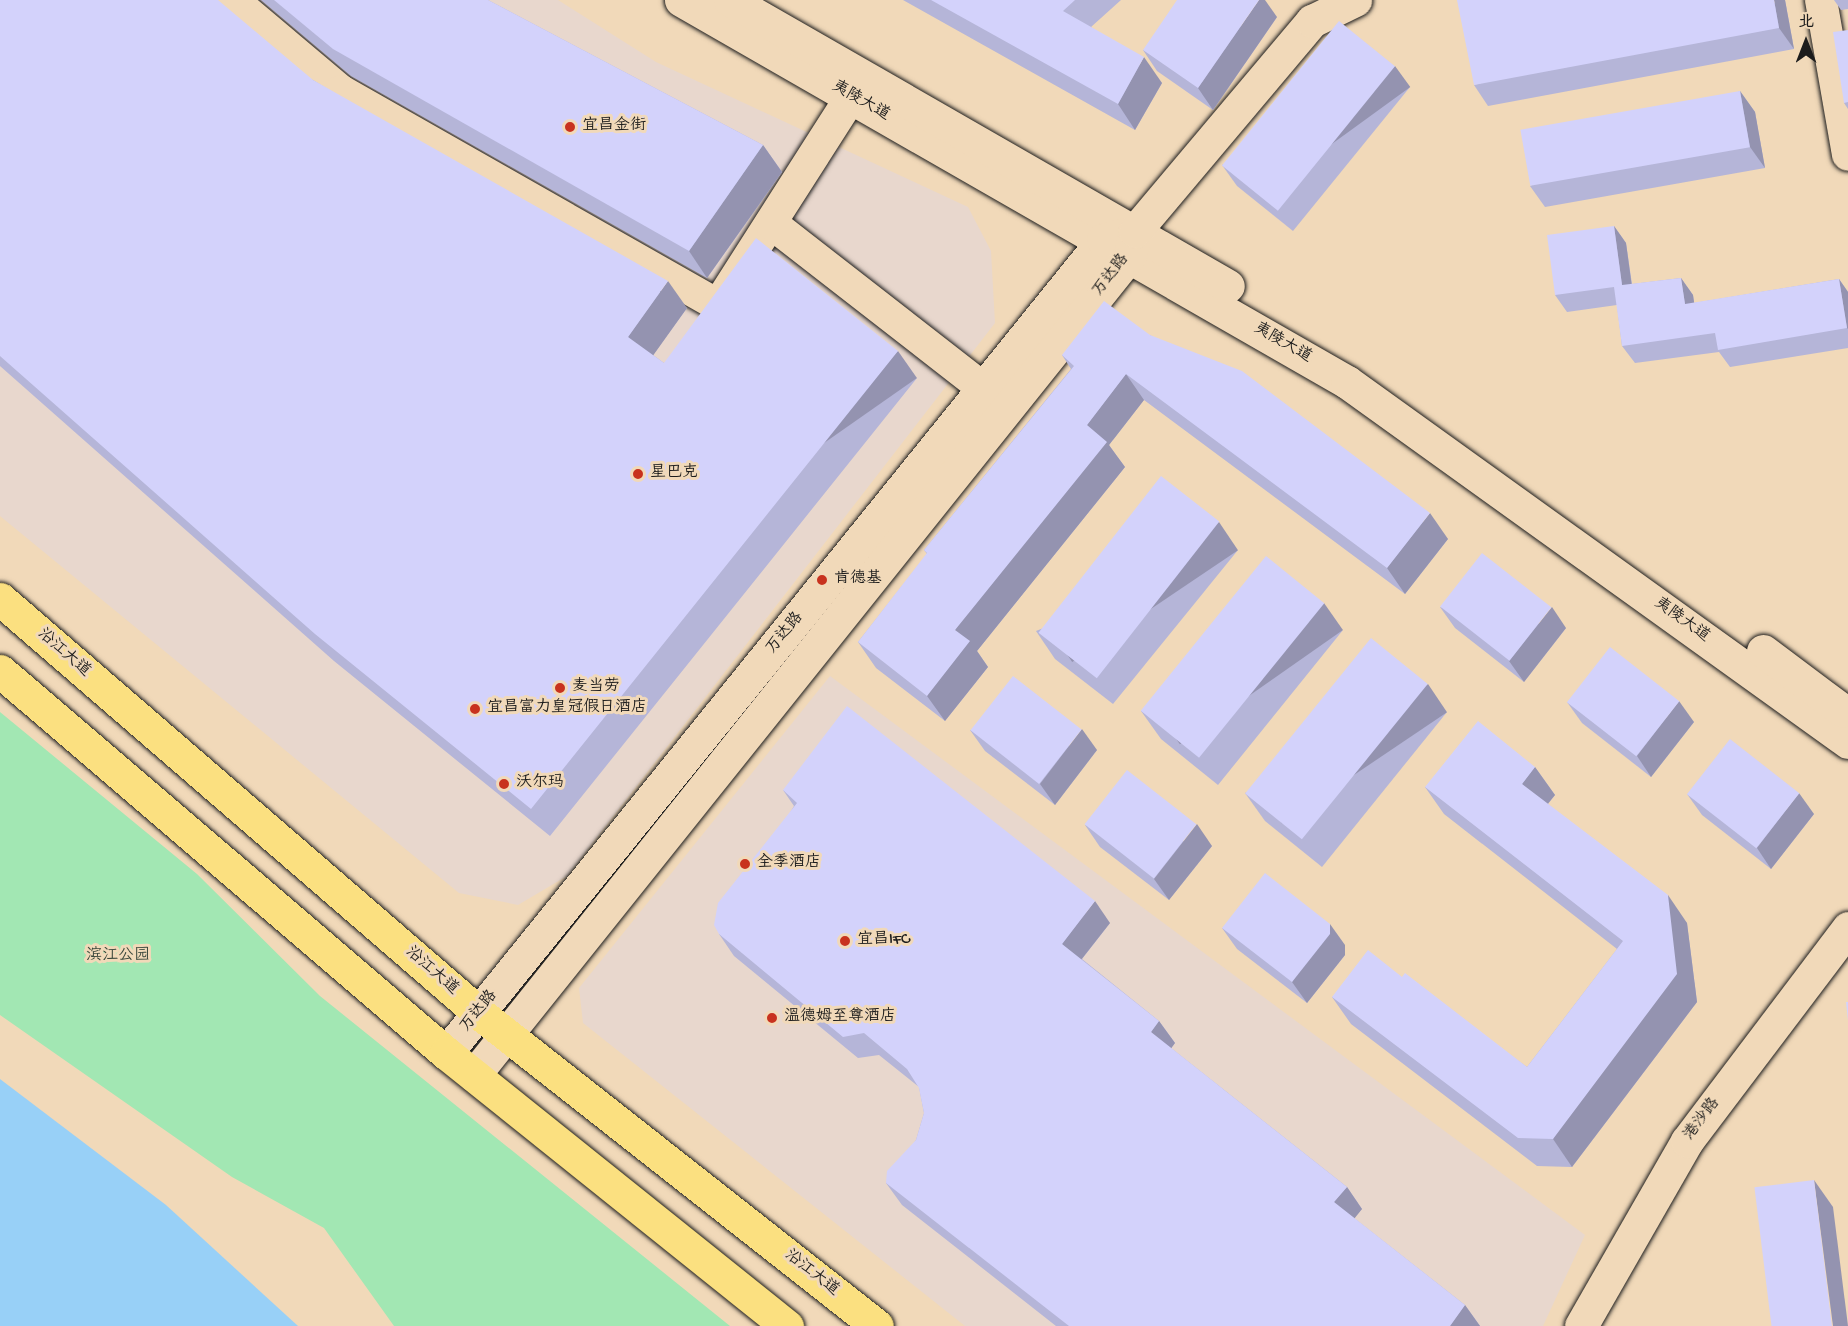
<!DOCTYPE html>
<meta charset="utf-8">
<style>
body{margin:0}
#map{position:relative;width:1848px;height:1326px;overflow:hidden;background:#f1d9b9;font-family:"Gochi Hand","LXGW WenKai TC",sans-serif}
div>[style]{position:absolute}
.built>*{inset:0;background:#e8d7cd}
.green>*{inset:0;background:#a2e7b3}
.water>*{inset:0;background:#98d0f7}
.roads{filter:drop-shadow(0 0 2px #1c1c1c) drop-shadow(0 0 2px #1c1c1c)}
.street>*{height:32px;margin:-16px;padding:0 16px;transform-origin:16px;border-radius:16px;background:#f1d9b9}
.secondary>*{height:33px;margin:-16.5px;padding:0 16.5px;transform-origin:16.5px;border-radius:16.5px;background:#f1d9b9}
.primary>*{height:33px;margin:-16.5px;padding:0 16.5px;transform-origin:16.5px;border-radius:16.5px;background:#fbe080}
.wall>*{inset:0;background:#b5b5d8}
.shaded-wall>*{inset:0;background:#9493b0;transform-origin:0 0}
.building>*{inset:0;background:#d3d2fb;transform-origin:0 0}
.dots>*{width:16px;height:16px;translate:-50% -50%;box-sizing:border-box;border:3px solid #f1d9b9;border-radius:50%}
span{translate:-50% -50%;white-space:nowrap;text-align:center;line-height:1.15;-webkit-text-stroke:6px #f1d9b9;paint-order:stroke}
.street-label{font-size:16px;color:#1c1c1c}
.poi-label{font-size:16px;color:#1c1c1c}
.left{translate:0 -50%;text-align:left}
.park-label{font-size:16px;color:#37453a}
.north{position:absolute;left:1776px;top:12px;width:60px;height:60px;-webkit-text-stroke:4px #f1d9b9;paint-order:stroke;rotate:0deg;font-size:16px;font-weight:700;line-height:24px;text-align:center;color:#1c1c1c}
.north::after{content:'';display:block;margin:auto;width:21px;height:27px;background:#1c1c1c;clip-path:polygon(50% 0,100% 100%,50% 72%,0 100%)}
</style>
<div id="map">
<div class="built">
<div style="clip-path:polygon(0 0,558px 0,656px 62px,968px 207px,991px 251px,995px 323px,567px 876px,518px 905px,459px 893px,0 516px)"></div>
<div style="clip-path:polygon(830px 676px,1585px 1235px,1543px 1326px,965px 1326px,583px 1023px,579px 988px)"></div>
</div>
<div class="green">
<div style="clip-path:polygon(0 712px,197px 874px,320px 996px,730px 1326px,394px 1326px,324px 1228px,232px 1177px,0 1015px)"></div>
</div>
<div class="water">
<div style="clip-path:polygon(0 1079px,166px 1205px,298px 1326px,0 1326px)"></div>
</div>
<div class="roads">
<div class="street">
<div style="left:233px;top:0;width:141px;rotate:40.1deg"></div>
<div style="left:341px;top:91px;width:434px;rotate:29.6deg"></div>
<div style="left:718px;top:305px;width:247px;rotate:-57.4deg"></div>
<div style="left:1821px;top:0;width:157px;rotate:80.1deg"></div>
<div style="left:771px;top:223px;width:270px;rotate:37.9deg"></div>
</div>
<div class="secondary">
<div style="left:681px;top:0;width:768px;rotate:29.84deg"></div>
<div style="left:1347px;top:382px;width:617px;rotate:35.7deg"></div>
<div style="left:730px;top:0;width:574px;rotate:29.87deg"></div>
<div style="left:1763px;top:651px;width:99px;rotate:36.8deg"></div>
<div style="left:446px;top:1053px;width:1045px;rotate:-51.06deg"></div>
<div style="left:1103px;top:240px;width:23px;rotate:-15deg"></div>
<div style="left:474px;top:1075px;width:1050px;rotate:-51.34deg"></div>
<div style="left:1130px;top:255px;width:25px;rotate:-78deg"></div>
<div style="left:1135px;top:231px;width:275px;rotate:-49.9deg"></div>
<div style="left:1312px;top:21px;width:48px;rotate:-26deg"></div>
<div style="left:1581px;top:1326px;width:213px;rotate:-60.2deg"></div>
<div style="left:1687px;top:1141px;width:267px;rotate:-52.9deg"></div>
</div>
<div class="primary">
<div style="left:0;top:599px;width:633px;rotate:40.84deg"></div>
<div style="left:479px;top:1013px;width:506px;rotate:38.18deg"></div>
<div style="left:0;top:671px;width:587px;rotate:40.58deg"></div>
<div style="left:446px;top:1053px;width:437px;rotate:38.7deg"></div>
</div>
</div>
<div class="wall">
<div style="clip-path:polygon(0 0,313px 80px,687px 308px,653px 355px,664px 363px,917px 378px,550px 836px,334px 661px,0 366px)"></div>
<div style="clip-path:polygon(261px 0,488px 0,763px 145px,782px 172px,707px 278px,351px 76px)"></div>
<div style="clip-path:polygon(903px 0,1121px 0,1091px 27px,1162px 83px,1135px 130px)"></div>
<div style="clip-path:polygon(1785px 0,1794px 49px,1488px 106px,1474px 85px)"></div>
<div style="clip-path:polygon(1834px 0,1848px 0,1848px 9px,1841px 10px)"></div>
<div style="clip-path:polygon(1277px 17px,1213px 110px,1157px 71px,1143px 50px)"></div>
<div style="clip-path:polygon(1848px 30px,1848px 109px,1844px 103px)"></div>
<div style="clip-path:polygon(1410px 87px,1293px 231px,1237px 186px,1222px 165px)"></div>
<div style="clip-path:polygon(1740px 91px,1755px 112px,1765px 168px,1545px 207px,1530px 186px)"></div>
<div style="clip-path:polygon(1614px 226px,1626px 243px,1632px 284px,1681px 278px,1693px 295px,1694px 303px,1839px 279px,1848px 292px,1848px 348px,1730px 367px,1719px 352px,1635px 363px,1622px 346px,1617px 305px,1567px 312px,1555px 295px)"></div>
<div style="clip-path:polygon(1150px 335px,1448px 539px,1405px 594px,1144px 400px,1109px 445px,1125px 467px,977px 651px,988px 667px,945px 721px,876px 668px,858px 642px,927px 554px,924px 550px,1071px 369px,1062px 355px)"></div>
<div style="clip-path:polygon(1238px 550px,1113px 704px,1055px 659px,1036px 631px)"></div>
<div style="clip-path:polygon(1440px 607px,1566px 628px,1524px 682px,1455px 628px)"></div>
<div style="clip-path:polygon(1343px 630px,1218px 785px,1161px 739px,1141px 711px)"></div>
<div style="clip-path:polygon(1567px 702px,1694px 722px,1651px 777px,1582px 723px)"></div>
<div style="clip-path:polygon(1447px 712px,1322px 867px,1265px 821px,1245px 793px)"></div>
<div style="clip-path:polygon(970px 730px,1097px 750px,1055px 805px,985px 751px)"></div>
<div style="clip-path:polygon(1535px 767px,1555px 795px,1548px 804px,1687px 923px,1697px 1002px,1572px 1167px,1537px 1166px,1351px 1024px,1332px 997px,1402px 977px,1527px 1067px,1617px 949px,1444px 814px,1425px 787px)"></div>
<div style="clip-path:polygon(783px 790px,1110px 923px,1082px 959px,1159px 1021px,1175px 1043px,1171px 1048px,1347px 1187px,1362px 1209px,1354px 1218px,1465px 1305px,1480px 1326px,1056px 1326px,902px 1205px,886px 1183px,916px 1140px,924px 1113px,919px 1087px,879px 1055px,858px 1058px,734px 956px,719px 934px,794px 806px)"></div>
<div style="clip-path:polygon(1687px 794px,1814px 814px,1771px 869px,1702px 815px)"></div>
<div style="clip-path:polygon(1085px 825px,1212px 846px,1169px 900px,1100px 847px)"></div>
<div style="clip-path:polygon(1222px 928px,1345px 945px,1345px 955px,1307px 1003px,1237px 949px)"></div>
</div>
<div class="shaded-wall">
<div style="clip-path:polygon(1259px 0,1265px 0,1277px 17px,1213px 110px,1198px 88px)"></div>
<div style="clip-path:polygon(1774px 0,1785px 0,1794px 49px,1779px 28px)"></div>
<div style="clip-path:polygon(1144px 57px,1162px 83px,1135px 130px,1118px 104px)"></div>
<div style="left:1395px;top:66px;width:26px;height:185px;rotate:54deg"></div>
<div style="clip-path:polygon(1740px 91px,1755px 112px,1765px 168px,1750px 147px)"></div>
<div style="clip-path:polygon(763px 145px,782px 172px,707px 278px,689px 251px)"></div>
<div style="clip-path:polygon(1614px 226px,1626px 243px,1634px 302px,1622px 285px)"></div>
<div style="clip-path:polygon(1681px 278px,1693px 295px,1697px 322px,1685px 304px)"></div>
<div style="clip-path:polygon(1839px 279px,1848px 292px,1848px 329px,1847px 328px)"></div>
<div style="clip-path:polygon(668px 281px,687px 308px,647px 364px,628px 337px)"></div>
<div style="left:898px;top:351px;width:33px;height:587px;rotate:55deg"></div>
<div style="clip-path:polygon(1126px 374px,1144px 400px,1109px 445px,1125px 467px,977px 651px,988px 667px,945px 721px,927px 696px,955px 630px,1087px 425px)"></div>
<div style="clip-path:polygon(1430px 513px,1448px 539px,1405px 594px,1387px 568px)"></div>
<div style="left:1219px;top:522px;width:34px;height:200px;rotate:56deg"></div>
<div style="left:1324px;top:603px;width:33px;height:199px;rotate:55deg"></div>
<div style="clip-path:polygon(1552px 607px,1566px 628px,1524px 682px,1509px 661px)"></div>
<div style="left:1428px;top:684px;width:34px;height:199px;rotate:56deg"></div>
<div style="clip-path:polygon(1679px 701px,1694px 722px,1651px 777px,1637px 756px)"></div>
<div style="clip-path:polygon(1082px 729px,1097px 750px,1055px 805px,1040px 784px)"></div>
<div style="clip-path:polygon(1535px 767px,1555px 795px,1541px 812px,1522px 784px)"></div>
<div style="clip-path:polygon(1799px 793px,1814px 814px,1771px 869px,1757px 848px)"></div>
<div style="clip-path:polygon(1197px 824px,1212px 846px,1169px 900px,1154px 879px)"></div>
<div style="clip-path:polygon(1668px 895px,1687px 923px,1697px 1002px,1572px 1167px,1553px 1139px)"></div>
<div style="clip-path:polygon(1095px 901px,1110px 923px,1077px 965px,1062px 944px)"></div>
<div style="clip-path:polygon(1330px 924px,1345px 945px,1345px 955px,1307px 1003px,1292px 982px)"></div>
<div style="clip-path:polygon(1159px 1021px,1175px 1043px,1167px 1054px,1151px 1032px)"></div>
<div style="clip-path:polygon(1814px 1180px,1833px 1207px,1848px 1326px,1833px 1326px)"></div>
<div style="clip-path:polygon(1347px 1187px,1362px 1209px,1350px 1224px,1334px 1202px)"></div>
<div style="clip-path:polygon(1465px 1305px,1480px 1326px,1450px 1326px)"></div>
</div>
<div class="building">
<div style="clip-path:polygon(0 0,218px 0,313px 80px,668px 281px,628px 337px,664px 363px,756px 238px,898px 351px,531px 809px,315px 634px,0 356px)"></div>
<div style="clip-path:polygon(274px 0,488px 0,763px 145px,689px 251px,333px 49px)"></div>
<div style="clip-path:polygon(931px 0,1075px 0,1063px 11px,1144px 57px,1118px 104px)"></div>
<div style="clip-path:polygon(1177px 0,1259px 0,1198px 88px,1143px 50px)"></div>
<div style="clip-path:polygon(1457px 0,1774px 0,1779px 28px,1474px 85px)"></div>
<div style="left:1339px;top:21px;width:72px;height:186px;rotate:39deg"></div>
<div style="clip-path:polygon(1848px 30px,1848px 102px,1844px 103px,1833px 32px)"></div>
<div style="left:1740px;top:91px;width:57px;height:223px;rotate:80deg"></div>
<div style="clip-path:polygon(1614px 226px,1622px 285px,1681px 278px,1685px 304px,1839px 279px,1847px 328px,1718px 350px,1715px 333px,1622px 346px,1614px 287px,1555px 295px,1547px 235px)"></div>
<div style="clip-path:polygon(1104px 301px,1150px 335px,1242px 371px,1430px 513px,1387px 568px,1126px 374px,1087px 425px,1107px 442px,955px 630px,970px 641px,927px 696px,858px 642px,927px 553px,924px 550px,1074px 366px,1062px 355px)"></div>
<div style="left:1161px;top:476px;width:74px;height:199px;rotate:38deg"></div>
<div style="left:1482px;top:553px;width:88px;height:68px;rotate:38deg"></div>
<div style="left:1266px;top:556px;width:75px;height:199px;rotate:39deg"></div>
<div style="left:1371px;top:638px;width:73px;height:200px;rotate:39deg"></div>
<div style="left:1610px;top:647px;width:88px;height:70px;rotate:38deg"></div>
<div style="left:1013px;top:676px;width:87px;height:69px;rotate:38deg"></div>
<div style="clip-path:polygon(847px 706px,1095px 901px,1062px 944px,1159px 1021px,1151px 1032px,1347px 1187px,1334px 1202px,1465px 1305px,1450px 1326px,1069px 1326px,886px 1183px,887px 1171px,916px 1140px,924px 1113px,919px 1088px,907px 1069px,864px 1033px,843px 1037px,719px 934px,714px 925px,718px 903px,797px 803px,783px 790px)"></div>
<div style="clip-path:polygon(1478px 721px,1535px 767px,1522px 784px,1668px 895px,1677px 974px,1553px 1139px,1518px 1138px,1332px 997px,1368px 950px,1402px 977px,1405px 973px,1527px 1067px,1623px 941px,1425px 787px)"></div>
<div style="left:1730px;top:739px;width:88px;height:70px;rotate:38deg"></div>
<div style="left:1127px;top:770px;width:88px;height:69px;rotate:38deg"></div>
<div style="clip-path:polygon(1265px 873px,1330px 924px,1330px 934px,1292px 982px,1222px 928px)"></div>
<div style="clip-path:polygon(1846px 1002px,1848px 1002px,1848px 1020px)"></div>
<div style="left:1814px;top:1180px;width:147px;height:60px;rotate:83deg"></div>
</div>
<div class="dots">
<div style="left:570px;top:127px;background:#c8321e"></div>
<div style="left:638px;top:474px;background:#c8321e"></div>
<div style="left:822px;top:580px;background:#c8321e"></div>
<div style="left:560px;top:688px;background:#c8321e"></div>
<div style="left:475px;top:709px;background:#c8321e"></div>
<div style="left:504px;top:784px;background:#c8321e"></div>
<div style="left:745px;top:864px;background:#c8321e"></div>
<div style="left:845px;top:941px;background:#c8321e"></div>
<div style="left:772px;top:1018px;background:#c8321e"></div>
</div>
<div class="street-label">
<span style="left:860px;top:102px;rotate:30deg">夷陵大道</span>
<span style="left:1112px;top:276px;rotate:-53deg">万达路</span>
<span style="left:1282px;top:344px;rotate:30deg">夷陵大道</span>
<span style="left:1681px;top:621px;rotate:36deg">夷陵大道</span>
<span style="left:786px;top:634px;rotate:-51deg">万达路</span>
<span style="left:63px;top:654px;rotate:41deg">沿江大道</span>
<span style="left:431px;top:972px;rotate:41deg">沿江大道</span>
<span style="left:480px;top:1012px;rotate:-51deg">万达路</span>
<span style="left:1703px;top:1120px;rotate:-53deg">港沙路</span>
<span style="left:811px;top:1274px;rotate:38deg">沿江大道</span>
</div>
<div class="poi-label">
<span class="left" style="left:582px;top:127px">宜昌金街</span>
<span class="left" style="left:650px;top:474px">星巴克</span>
<span class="left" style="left:834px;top:580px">肯德基</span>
<span class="left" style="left:572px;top:688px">麦当劳</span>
<span class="left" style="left:487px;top:709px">宜昌富力皇冠假日酒店</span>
<span class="left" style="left:516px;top:784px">沃尔玛</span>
<span class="left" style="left:757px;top:864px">全季酒店</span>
<span class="left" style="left:857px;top:941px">宜昌IFC</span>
<span class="left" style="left:784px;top:1018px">温德姆至尊酒店</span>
</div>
<div class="park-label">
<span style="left:118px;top:957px">滨江公园</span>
</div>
<div class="north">北</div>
</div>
